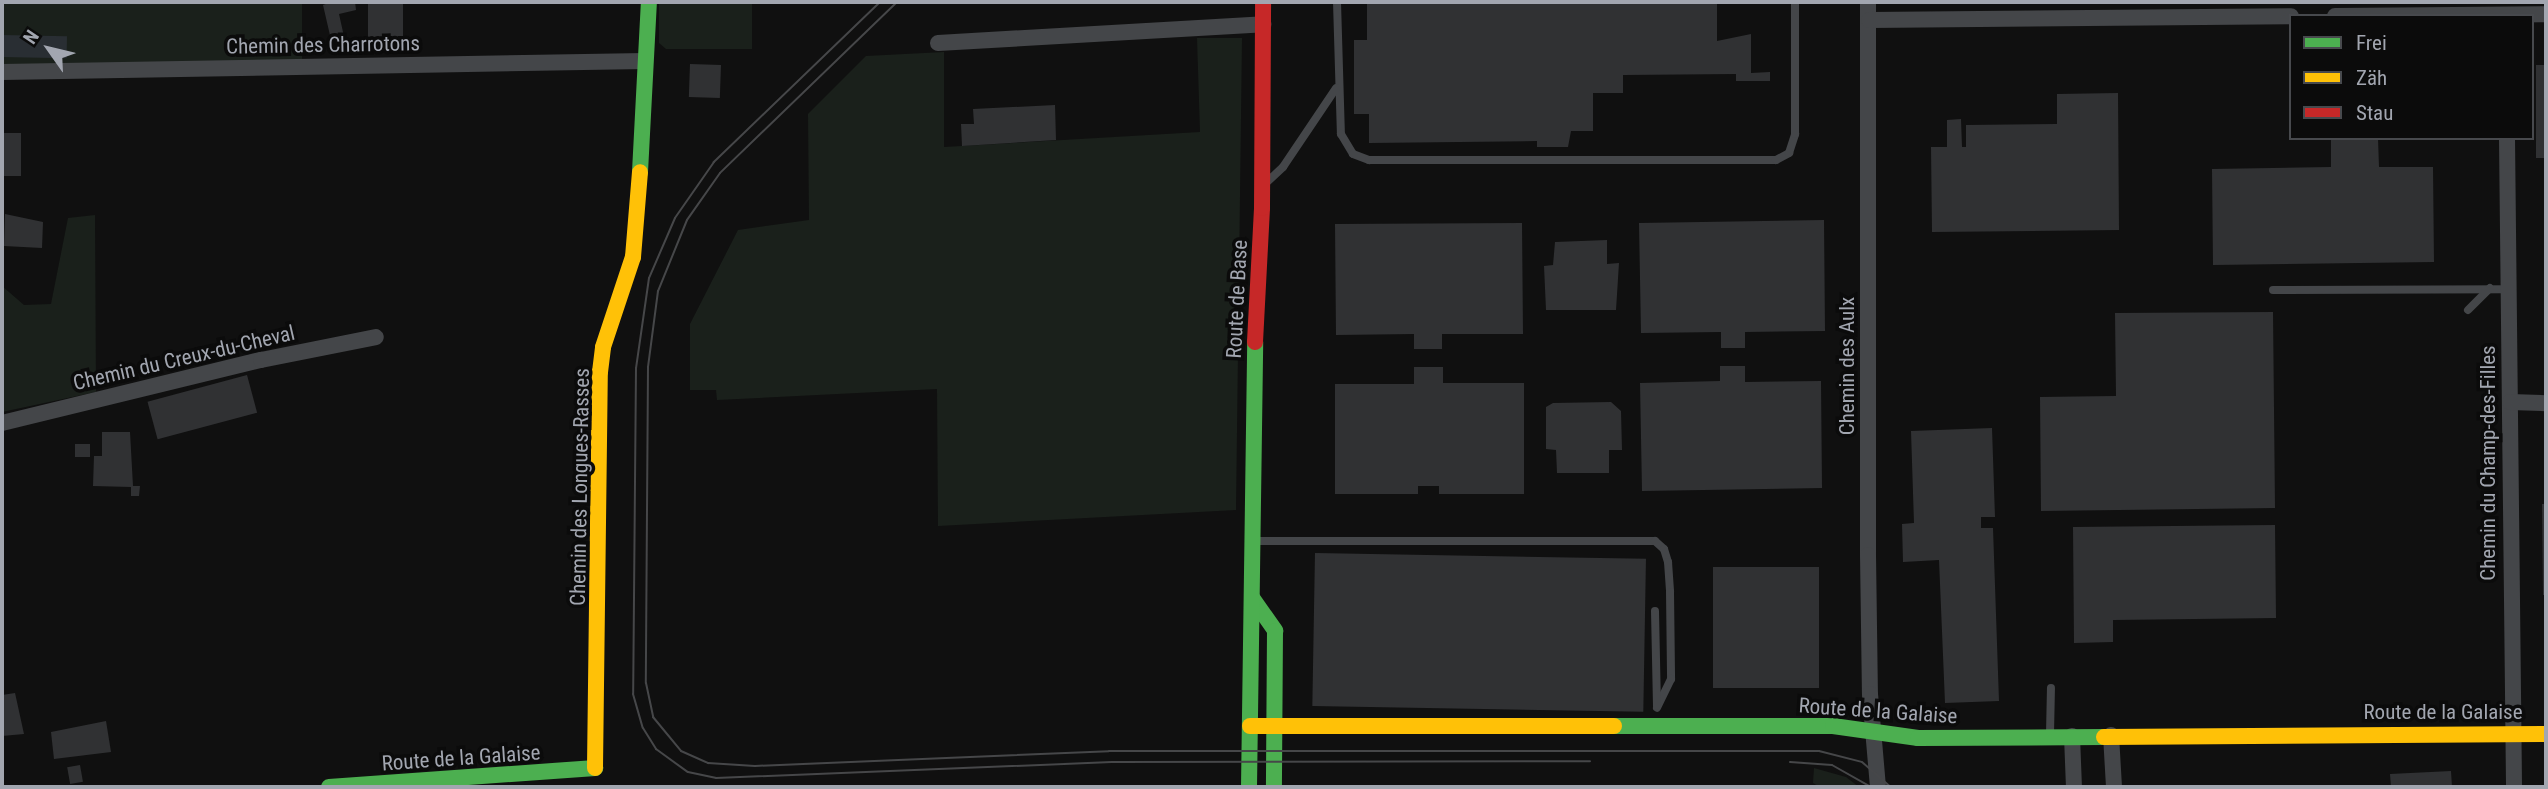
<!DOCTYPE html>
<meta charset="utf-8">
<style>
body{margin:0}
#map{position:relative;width:2548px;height:789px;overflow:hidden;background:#101010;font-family:"Roboto Condensed",sans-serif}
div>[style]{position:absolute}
.green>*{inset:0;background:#1a201b;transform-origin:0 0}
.water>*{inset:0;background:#292e33;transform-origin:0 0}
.building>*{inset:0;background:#303133;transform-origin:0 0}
.lane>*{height:8px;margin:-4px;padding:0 4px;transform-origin:4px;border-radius:4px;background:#444649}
.street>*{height:16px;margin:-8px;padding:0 8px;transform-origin:8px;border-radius:8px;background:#444649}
.fast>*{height:16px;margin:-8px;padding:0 8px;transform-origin:8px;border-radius:8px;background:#4caf50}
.slow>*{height:16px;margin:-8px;padding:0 8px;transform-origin:8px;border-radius:8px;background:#ffc107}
.jam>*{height:16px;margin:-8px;padding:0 8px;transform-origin:8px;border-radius:8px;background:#c62828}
.tram>*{height:2px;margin:-1px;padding:0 1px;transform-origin:1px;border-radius:1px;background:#464749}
span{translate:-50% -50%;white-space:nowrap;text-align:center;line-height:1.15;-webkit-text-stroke:7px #0b0b0b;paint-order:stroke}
.street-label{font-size:21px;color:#a2a6b0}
.frame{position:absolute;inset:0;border:4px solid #a2a6b0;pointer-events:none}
.legend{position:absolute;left:2289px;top:14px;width:245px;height:126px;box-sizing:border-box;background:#0b0b0b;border:2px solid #47494d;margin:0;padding:9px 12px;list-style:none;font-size:21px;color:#a2a6b0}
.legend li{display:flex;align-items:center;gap:14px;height:35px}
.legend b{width:35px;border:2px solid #47494d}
.north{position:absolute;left:14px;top:14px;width:70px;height:70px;-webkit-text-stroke:5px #0b0b0b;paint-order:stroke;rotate:304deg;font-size:19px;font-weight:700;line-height:28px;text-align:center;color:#a2a6b0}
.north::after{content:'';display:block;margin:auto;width:24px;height:32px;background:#a2a6b0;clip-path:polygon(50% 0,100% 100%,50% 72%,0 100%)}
</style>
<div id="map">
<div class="green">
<div style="left:2px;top:2px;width:300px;height:62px"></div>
<div style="clip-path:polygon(659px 2px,752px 2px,752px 49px,666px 49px,659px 43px)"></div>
<div style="clip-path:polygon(1197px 38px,1242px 38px,1236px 510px,938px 526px,937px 389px,717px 400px,716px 390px,690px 390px,690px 324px,738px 230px,809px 220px,808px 114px,866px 56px,944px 52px,944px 147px,962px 146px,1200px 132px)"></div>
<div style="clip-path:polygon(95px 215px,96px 392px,2px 412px,2px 286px,24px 305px,51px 304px,68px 218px)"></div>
<div style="clip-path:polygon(1814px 768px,1846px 777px,1859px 787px,1820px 787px,1813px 783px)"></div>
</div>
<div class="water">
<div style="left:2px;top:35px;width:65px;height:22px;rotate:1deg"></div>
</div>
<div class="building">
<div style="clip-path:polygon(331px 2px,355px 2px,356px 10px,339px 14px,345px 41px,332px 44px,323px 5px)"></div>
<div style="left:368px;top:2px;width:35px;height:40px"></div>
<div style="clip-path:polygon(1367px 2px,1717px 2px,1717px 41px,1751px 34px,1751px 73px,1770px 72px,1770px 81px,1736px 81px,1736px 74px,1623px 75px,1623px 93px,1593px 93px,1593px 131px,1571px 131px,1568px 147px,1537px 147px,1537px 141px,1369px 143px,1369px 114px,1354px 114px,1354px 40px,1367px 40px)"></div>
<div style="left:690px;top:64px;width:31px;height:33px;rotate:2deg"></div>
<div style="left:2536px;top:65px;width:10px;height:93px"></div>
<div style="clip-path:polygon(2118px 93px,2119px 230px,1932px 232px,1931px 147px,1947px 147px,1947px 120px,1961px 119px,1962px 147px,1966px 147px,1966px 125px,2057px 124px,2057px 94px)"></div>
<div style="clip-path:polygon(1055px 105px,1056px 140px,962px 146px,961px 124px,974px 124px,973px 109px)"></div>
<div style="left:2px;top:133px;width:19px;height:43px"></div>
<div style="clip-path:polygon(2331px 138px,2378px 138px,2379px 167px,2433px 167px,2434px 262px,2213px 265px,2212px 169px,2331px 167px)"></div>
<div style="clip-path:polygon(5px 214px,43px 222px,42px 248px,4px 246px)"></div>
<div style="clip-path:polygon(1824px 220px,1825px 331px,1745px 332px,1745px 348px,1721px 348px,1721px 332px,1641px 333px,1639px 223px)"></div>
<div style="clip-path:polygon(1522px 223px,1523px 334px,1442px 334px,1442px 349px,1414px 349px,1414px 334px,1336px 335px,1335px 224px)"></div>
<div style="clip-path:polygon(1607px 240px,1607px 264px,1619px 263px,1616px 310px,1546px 310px,1544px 266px,1553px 265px,1555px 242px)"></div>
<div style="clip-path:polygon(2273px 312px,2275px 508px,2041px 511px,2040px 397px,2116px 396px,2115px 313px)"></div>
<div style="clip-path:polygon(1720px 366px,1745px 366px,1745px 382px,1821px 381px,1822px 488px,1642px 491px,1640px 383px,1720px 381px)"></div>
<div style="clip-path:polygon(1414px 367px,1443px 367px,1443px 383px,1524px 383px,1524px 494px,1439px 494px,1439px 486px,1418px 486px,1418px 494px,1335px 494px,1335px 384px,1414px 384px)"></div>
<div style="left:247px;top:375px;width:39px;height:103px;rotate:75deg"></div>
<div style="clip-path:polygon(1611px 402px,1621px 411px,1622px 450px,1609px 450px,1609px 473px,1557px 473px,1556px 450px,1546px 449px,1546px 407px,1553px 403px)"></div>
<div style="clip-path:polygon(1992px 428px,1995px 517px,1981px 517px,1981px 528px,1993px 528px,1999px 701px,1945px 703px,1939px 560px,1903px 562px,1902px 524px,1914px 523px,1911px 431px)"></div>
<div style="clip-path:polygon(102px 432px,130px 432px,133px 486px,140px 486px,139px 496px,131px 496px,131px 487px,93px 486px,94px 456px,102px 456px)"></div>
<div style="left:75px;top:444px;width:15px;height:13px"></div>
<div style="clip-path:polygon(2542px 504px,2546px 504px,2546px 595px,2543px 595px)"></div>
<div style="clip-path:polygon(2275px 525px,2276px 618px,2113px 620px,2113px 642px,2074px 643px,2073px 527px)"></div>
<div style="left:1315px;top:553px;width:331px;height:153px;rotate:1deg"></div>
<div style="left:1819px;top:567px;width:121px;height:106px;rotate:90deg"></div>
<div style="clip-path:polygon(15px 693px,24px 734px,2px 736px,2px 695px)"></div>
<div style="clip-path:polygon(106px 721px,111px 752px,54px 759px,51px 732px)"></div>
<div style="left:80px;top:765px;width:17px;height:13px;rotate:80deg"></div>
<div style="clip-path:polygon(2451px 771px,2452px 787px,2391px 787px,2390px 774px)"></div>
</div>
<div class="lane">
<div style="left:1337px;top:2px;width:132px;rotate:88.3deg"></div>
<div style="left:1341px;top:134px;width:23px;rotate:59deg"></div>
<div style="left:1353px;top:154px;width:17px;rotate:21deg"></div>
<div style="left:1369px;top:160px;width:407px"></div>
<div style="left:1776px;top:160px;width:15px;rotate:-28deg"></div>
<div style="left:1789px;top:153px;width:20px;rotate:-72deg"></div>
<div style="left:1795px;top:134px;width:132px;rotate:-90deg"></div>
<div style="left:1267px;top:182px;width:22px;rotate:-43deg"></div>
<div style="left:1283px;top:167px;width:95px;rotate:-56.1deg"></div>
<div style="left:2273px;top:290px;width:234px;rotate:-0.2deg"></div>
<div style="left:2468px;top:310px;width:31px;rotate:-45deg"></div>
<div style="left:1252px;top:541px;width:403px"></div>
<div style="left:1655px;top:541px;width:12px;rotate:42deg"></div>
<div style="left:1664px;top:549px;width:14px;rotate:73deg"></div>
<div style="left:1668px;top:562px;width:30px;rotate:86deg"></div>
<div style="left:1670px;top:592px;width:87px;rotate:89.3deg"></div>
<div style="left:1671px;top:679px;width:32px;rotate:116deg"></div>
<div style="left:1655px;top:611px;width:95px;rotate:88.8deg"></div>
<div style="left:2050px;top:734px;width:46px;rotate:-88.8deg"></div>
</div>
<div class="street">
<div style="left:1868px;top:2px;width:553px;rotate:90deg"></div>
<div style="left:1868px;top:555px;width:139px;rotate:89.2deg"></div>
<div style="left:1870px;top:694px;width:93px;rotate:85.1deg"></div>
<div style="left:2335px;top:16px;width:211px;rotate:-0.5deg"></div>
<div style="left:1869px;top:20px;width:422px;rotate:-0.5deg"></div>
<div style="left:938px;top:43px;width:326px;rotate:-3.3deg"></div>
<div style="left:2px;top:72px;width:643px;rotate:-0.98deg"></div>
<div style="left:2507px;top:138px;width:649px;rotate:89.38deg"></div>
<div style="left:2510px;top:402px;width:36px;rotate:2deg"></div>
<div style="left:2px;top:423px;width:267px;rotate:-13.7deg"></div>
<div style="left:261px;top:360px;width:117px;rotate:-11.3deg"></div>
<div style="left:2111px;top:735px;width:52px;rotate:86.7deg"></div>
<div style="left:2072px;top:736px;width:51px;rotate:87.8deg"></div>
</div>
<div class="fast">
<div style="left:640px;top:172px;width:170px;rotate:-87deg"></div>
<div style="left:1253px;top:599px;width:39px;rotate:55deg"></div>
<div style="left:1275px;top:631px;width:156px;rotate:90.4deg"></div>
<div style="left:1614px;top:726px;width:219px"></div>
<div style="left:1833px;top:726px;width:86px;rotate:8deg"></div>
<div style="left:1918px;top:738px;width:186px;rotate:-0.3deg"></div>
<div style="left:329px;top:787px;width:267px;rotate:-4.1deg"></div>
<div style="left:1249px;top:787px;width:445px;rotate:-89.2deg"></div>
</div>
<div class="slow">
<div style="left:1250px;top:726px;width:364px"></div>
<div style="left:2104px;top:737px;width:442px;rotate:-0.4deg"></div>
<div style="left:595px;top:768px;width:396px;rotate:-89.3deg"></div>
<div style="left:600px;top:372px;width:25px;rotate:-83deg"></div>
<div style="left:603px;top:347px;width:95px;rotate:-71.6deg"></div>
<div style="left:633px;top:257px;width:85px;rotate:-85.3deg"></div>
</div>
<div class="jam">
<div style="left:1255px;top:342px;width:134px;rotate:-87deg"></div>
<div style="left:1262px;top:208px;width:206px;rotate:-89.7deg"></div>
</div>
<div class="tram">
<div style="left:880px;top:2px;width:231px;rotate:136.1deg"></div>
<div style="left:714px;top:162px;width:68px;rotate:124.9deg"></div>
<div style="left:675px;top:218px;width:65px;rotate:113.4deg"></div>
<div style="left:649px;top:278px;width:91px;rotate:98.2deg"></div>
<div style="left:636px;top:368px;width:326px;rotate:90.5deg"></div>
<div style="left:633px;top:694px;width:35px;rotate:74deg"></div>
<div style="left:643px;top:728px;width:25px;rotate:58deg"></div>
<div style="left:656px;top:749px;width:39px;rotate:36deg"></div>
<div style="left:688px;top:772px;width:29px;rotate:12deg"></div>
<div style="left:716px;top:778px;width:396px;rotate:-2.3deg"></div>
<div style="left:1112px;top:762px;width:478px;rotate:-0.1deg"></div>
<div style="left:897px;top:2px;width:246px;rotate:136deg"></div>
<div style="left:720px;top:173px;width:57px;rotate:125.1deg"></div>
<div style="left:687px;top:220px;width:77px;rotate:112.2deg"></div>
<div style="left:658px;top:291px;width:77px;rotate:97.5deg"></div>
<div style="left:648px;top:367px;width:316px;rotate:90.4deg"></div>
<div style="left:646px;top:683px;width:35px;rotate:78deg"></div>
<div style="left:653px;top:717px;width:44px;rotate:50.5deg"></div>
<div style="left:681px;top:751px;width:30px;rotate:24deg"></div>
<div style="left:708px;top:763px;width:47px;rotate:3.7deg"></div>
<div style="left:755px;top:766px;width:354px;rotate:-2.4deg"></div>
<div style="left:1109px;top:751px;width:710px"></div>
<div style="left:1819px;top:751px;width:44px;rotate:14.3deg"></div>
<div style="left:1862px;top:762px;width:38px;rotate:41deg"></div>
<div style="left:1790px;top:762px;width:42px;rotate:4.1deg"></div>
<div style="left:1832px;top:765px;width:45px;rotate:29.4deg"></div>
</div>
<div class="street-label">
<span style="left:323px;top:45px;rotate:-1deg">Chemin des Charrotons</span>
<span style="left:1237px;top:299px;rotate:-87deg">Route de Base</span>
<span style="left:184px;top:358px;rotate:-13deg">Chemin du Creux-du-Cheval</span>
<span style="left:1847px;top:366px;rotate:-90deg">Chemin des Aulx</span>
<span style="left:2488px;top:463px;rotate:-90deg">Chemin du Champ-des-Filles</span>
<span style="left:580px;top:487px;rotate:-89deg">Chemin des Longues-Rasses</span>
<span style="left:1878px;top:711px;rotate:4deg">Route de la Galaise</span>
<span style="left:2443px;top:712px">Route de la Galaise</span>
<span style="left:461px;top:758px;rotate:-4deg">Route de la Galaise</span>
</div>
<div class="frame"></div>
<ul class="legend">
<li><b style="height:9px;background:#4caf50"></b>Frei</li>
<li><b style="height:9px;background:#ffc107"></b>Zäh</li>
<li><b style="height:9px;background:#c62828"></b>Stau</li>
</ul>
<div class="north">N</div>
</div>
